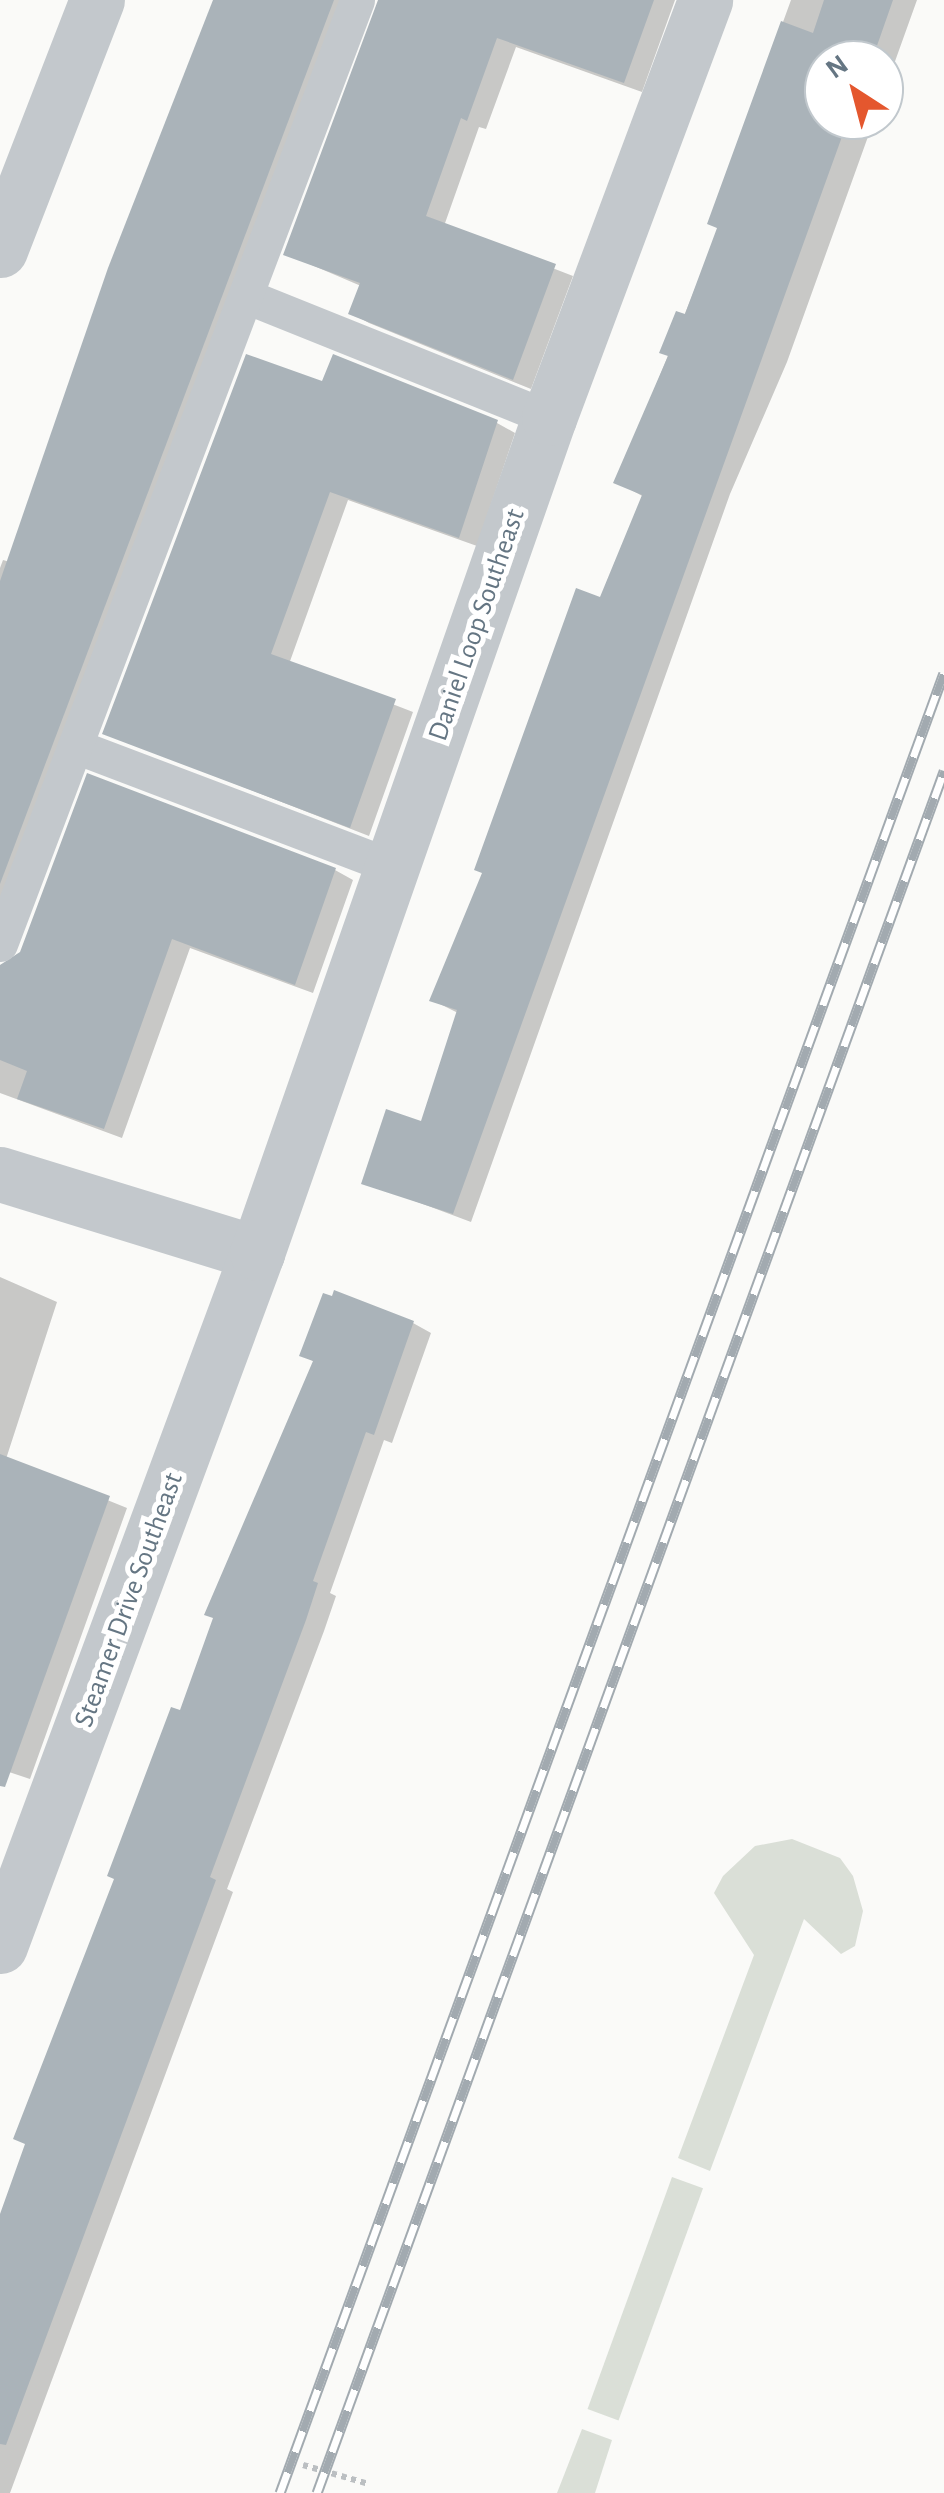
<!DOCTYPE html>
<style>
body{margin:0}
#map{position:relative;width:944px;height:2493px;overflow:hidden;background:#fafaf8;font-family:"Alegreya Sans",sans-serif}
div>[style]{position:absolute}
.green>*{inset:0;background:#dadfd7;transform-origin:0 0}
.shadow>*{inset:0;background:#0003}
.building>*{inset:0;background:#aab3b9}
.path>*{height:6px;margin-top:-3px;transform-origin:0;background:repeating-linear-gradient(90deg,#bbbfc2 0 5px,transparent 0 10px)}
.lane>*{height:35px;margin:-17.5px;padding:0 17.5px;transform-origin:17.5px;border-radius:17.5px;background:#c3c8cc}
.street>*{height:55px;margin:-27.5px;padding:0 27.5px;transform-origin:27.5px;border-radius:27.5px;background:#c3c8cc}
.rail>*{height:11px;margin-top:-5.5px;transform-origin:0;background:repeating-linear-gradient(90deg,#fff 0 22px,#a2aab0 0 44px);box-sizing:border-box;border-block:2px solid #a2aab0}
span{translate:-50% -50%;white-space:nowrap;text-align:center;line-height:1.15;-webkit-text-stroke:10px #fff;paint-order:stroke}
.street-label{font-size:28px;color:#657683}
.north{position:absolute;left:804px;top:40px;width:100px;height:100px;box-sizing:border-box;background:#fff;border:2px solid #c1c8cd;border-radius:50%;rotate:324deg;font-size:28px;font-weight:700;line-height:40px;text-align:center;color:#657683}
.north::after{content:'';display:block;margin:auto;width:35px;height:45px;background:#e4572e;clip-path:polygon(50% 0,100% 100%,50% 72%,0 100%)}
</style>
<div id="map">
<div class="green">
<div style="clip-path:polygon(792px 1839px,840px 1858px,853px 1876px,863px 1911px,855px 1946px,841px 1954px,804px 1919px,710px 2171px,678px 2158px,754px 1955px,714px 1893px,723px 1876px,755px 1846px)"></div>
<div style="left:672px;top:2177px;width:33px;height:247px;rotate:20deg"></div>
<div style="clip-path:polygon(582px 2429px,612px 2440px,595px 2493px,557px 2493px)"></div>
</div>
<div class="shadow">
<div style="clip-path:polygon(216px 0,357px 0,0 942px,0 568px,3px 560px,10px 562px)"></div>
<div style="clip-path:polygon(379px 0,675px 0,642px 92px,516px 47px,486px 129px,479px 127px,444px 226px,573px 276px,531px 389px,369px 323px,351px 313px,361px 286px,286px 254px)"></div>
<div style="clip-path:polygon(791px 0,917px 0,884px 92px,884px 60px,824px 60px,824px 120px,874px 120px,787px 362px,730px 494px,471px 1222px,364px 1182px,422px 1124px,458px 1013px,432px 1000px,644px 497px,617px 482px,719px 229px,710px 223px)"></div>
<div style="clip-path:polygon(324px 384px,497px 423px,515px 433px,477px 546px,348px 500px,289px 664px,413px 712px,369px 836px,105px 733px)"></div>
<div style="clip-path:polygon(335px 870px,353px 880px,313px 993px,190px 948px,122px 1138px,0 1093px,0 965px)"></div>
<div style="clip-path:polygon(0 1277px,57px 1302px,6px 1459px,127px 1508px,30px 1779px,0 1769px)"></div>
<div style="clip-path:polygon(413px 1323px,431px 1333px,392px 1443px,384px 1440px,330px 1593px,336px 1596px,324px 1631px,227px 1889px,233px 1892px,10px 2493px,0 2493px,0 2222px,315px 1362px,302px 1355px)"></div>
</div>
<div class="building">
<div style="clip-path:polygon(213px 0,334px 0,0 884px,0 581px,108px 268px)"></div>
<div style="clip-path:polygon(378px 0,654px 0,624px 83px,497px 38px,467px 121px,461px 118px,426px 216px,556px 264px,513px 380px,348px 314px,360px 283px,283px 255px)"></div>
<div style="clip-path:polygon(824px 0,893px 0,872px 60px,824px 60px,824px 120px,848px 120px,453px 1214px,361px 1184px,386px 1109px,421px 1121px,457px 1010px,429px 1001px,482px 873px,474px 870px,576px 588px,600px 597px,642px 495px,613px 483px,668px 356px,659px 353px,676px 311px,685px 314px,717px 228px,707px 224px,781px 21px,813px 33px)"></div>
<div style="clip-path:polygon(246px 354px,322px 381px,333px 354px,498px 420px,459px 538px,330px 492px,271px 654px,396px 699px,350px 828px,102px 734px)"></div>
<div style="clip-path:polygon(87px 773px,336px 868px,295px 985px,172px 939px,104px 1129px,17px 1099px,27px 1071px,0 1060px,0 965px,20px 952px)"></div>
<div style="clip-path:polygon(334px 1290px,414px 1321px,374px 1435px,366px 1432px,313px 1581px,318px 1583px,306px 1620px,210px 1877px,216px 1880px,6px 2445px,0 2444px,0 2214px,25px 2144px,13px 2139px,114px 1879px,107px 1876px,171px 1707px,180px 1710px,213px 1618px,204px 1615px,313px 1361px,299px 1356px,323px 1293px,332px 1296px)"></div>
<div style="clip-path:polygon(0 1454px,110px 1496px,5px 1787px,0 1786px)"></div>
</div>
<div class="path">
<div style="left:303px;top:2465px;width:69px;rotate:16.1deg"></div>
</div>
<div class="lane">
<div style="left:246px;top:296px;width:327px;rotate:21.9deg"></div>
<div style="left:75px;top:746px;width:341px;rotate:20.8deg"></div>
<div style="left:0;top:944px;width:1009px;rotate:-69.28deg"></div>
</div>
<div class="street">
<div style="left:0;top:250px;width:268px;rotate:-68.8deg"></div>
<div style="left:0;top:1174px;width:269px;rotate:17.1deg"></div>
<div style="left:0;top:1946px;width:739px;rotate:-69.65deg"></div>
<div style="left:257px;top:1253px;width:885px;rotate:-70.73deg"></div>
<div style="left:549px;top:418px;width:446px;rotate:-69.5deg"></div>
</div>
<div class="rail">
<div style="left:280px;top:2493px;width:1937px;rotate:-69.96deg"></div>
<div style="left:317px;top:2493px;width:1833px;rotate:-69.99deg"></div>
</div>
<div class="street-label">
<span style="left:477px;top:625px;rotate:-71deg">Daniel Loop Southeast</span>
<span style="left:129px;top:1600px;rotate:-70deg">Steamer Drive Southeast</span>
</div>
<div class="north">N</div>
</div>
